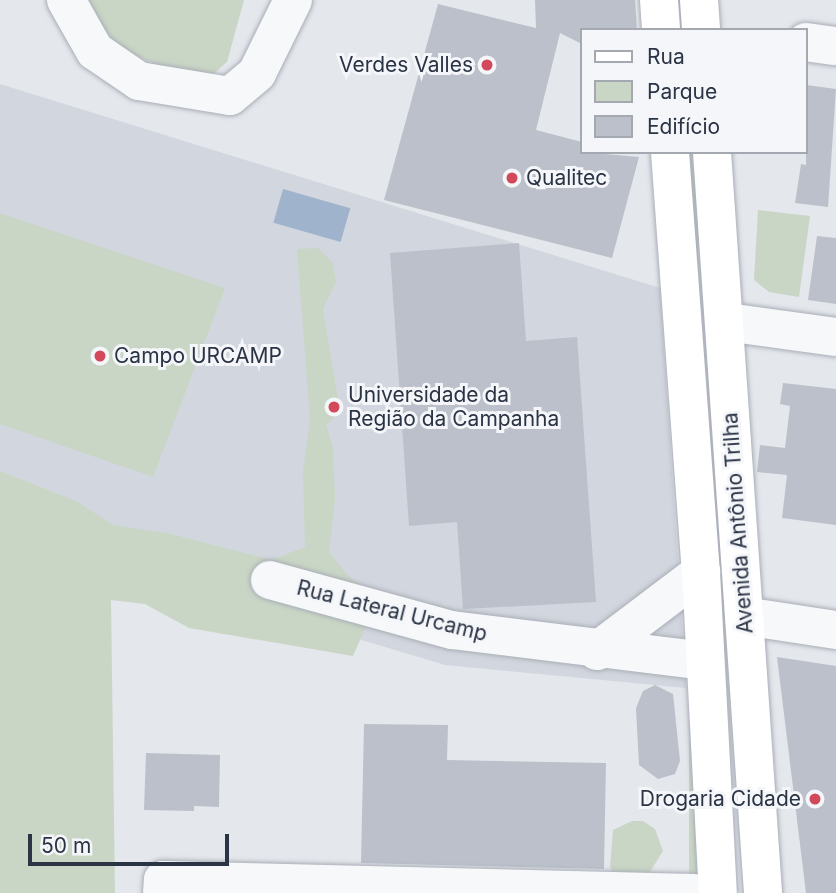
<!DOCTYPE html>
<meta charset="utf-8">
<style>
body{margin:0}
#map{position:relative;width:836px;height:893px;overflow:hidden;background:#e4e7ec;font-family:Inter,sans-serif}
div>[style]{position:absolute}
.built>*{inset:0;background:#d2d6de}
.green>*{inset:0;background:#c9d6c5;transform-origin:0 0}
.water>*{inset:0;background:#9fb4cc;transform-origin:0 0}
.building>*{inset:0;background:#bbc0ca}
.roads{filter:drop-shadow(0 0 2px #a9aeb7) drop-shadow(0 0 2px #a9aeb7)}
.minor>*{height:38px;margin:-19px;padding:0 19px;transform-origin:19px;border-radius:19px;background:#f7f8fa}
.major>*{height:38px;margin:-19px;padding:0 19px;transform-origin:19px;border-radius:19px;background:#fff}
.dots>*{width:19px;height:19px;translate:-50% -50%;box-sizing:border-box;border:4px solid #f4f6f9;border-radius:50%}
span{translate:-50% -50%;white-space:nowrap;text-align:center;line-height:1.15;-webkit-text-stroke:6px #f4f6f9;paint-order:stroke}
.poi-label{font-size:21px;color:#2b3445}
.right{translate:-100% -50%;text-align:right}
.left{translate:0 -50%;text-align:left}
.street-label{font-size:21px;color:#2b3445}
.legend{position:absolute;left:580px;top:28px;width:228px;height:126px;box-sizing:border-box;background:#f4f6f9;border:2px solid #a4a8b1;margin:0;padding:9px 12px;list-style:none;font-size:21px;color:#2b3445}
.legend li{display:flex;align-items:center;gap:14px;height:35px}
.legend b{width:35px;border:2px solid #a4a8b1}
.scale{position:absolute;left:28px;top:834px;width:201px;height:32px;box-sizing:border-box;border:4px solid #2b3445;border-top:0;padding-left:9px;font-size:21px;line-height:24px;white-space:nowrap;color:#2b3445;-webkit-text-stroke:5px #f4f6f9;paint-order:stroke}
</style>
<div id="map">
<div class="built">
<div style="clip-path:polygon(0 84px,660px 288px,686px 688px,445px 665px,120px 567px,0 525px)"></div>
</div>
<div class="green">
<div style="clip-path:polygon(89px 0,244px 0,227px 62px,211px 76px,176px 73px,127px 52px,106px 33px)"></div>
<div style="left:689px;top:152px;width:9px;height:743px"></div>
<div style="clip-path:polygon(758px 210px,810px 216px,799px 297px,769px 292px,754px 280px)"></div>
<div style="clip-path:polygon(0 213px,225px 288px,153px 477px,0 424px)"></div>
<div style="clip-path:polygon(318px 248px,333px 263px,336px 282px,323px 309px,340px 411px,326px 425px,333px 447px,335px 499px,329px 552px,348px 576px,379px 597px,353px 656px,189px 628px,145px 604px,111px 600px,115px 893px,0 893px,0 471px,76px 501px,113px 525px,167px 533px,272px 560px,305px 547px,303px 471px,310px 419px,297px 249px)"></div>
<div style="clip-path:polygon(632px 821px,643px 821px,655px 829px,663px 851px,648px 875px,615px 875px,610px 867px,613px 830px)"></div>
</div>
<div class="water">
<div style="left:283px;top:189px;width:70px;height:35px;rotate:16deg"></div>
</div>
<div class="building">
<div style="clip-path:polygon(535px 0,635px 0,637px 30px,582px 30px,582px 44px,560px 33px,536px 130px,582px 142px,582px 152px,639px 157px,612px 258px,384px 200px,438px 4px,536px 28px)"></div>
<div style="clip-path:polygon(806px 85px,836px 89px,828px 207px,795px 203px,801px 164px,806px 165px)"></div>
<div style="clip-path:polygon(817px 236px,836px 238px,836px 304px,808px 300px)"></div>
<div style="clip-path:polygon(519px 243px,526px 341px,577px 337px,596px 602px,463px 609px,457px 522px,409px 526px,390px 253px)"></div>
<div style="clip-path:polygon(783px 383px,836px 389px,836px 525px,782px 518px,787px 475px,757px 472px,760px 445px,785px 448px,790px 406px,780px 404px)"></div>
<div style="clip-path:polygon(777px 657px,836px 666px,836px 893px,806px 893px)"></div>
<div style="clip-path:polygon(655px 685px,673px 694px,680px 761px,675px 774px,658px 779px,639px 765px,636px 708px,643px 691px)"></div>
<div style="clip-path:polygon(364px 724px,448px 725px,447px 760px,606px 763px,604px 869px,361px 863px)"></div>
<div style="clip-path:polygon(146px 753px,220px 755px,219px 807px,194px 806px,194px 811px,144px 810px)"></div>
</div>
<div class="roads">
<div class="minor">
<div style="left:66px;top:0;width:59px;rotate:60.4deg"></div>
<div style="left:95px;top:51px;width:53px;rotate:34.3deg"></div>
<div style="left:139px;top:81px;width:92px;rotate:9.4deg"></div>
<div style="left:230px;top:96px;width:35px;rotate:-40deg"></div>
<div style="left:257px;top:73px;width:81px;rotate:-63.7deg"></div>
<div style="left:806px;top:42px;width:30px;rotate:8deg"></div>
<div style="left:726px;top:322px;width:111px;rotate:7.8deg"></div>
<div style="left:270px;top:580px;width:189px;rotate:15.4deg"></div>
<div style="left:452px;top:630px;width:254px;rotate:7deg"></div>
<div style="left:744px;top:616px;width:93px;rotate:8.7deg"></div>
<div style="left:597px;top:651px;width:131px;rotate:-37.2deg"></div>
<div style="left:162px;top:893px;width:13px;rotate:-86deg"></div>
<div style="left:163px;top:880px;width:531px;rotate:1.4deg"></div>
</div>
<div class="major">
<div style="left:659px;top:0;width:30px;rotate:86deg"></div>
<div style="left:699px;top:0;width:30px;rotate:86deg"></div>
<div style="left:670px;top:152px;width:421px;rotate:85.8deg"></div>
<div style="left:701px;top:572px;width:321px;rotate:87deg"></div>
<div style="left:712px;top:152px;width:743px;rotate:86.06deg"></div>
</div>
</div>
<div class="dots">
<div style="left:487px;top:65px;background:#d1495b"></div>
<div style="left:512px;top:178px;background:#d1495b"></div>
<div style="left:100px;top:356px;background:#d1495b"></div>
<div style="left:334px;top:407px;background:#d1495b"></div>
<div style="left:815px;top:799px;background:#d1495b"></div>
</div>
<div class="poi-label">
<span class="right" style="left:473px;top:65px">Verdes Valles</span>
<span class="left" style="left:526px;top:178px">Qualitec</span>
<span class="left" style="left:114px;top:356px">Campo URCAMP</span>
<span class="left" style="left:348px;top:407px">Universidade da<br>Região da Campanha</span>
<span class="right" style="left:801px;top:799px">Drogaria Cidade</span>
</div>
<div class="street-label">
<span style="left:738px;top:523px;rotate:-94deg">Avenida Antônio Trilha</span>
<span style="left:392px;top:611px;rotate:14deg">Rua Lateral Urcamp</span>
</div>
<ul class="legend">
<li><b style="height:9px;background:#fff"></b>Rua</li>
<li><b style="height:19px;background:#c9d6c5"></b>Parque</li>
<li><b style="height:19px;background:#bbc0ca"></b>Edifício</li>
</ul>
<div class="scale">50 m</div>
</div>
